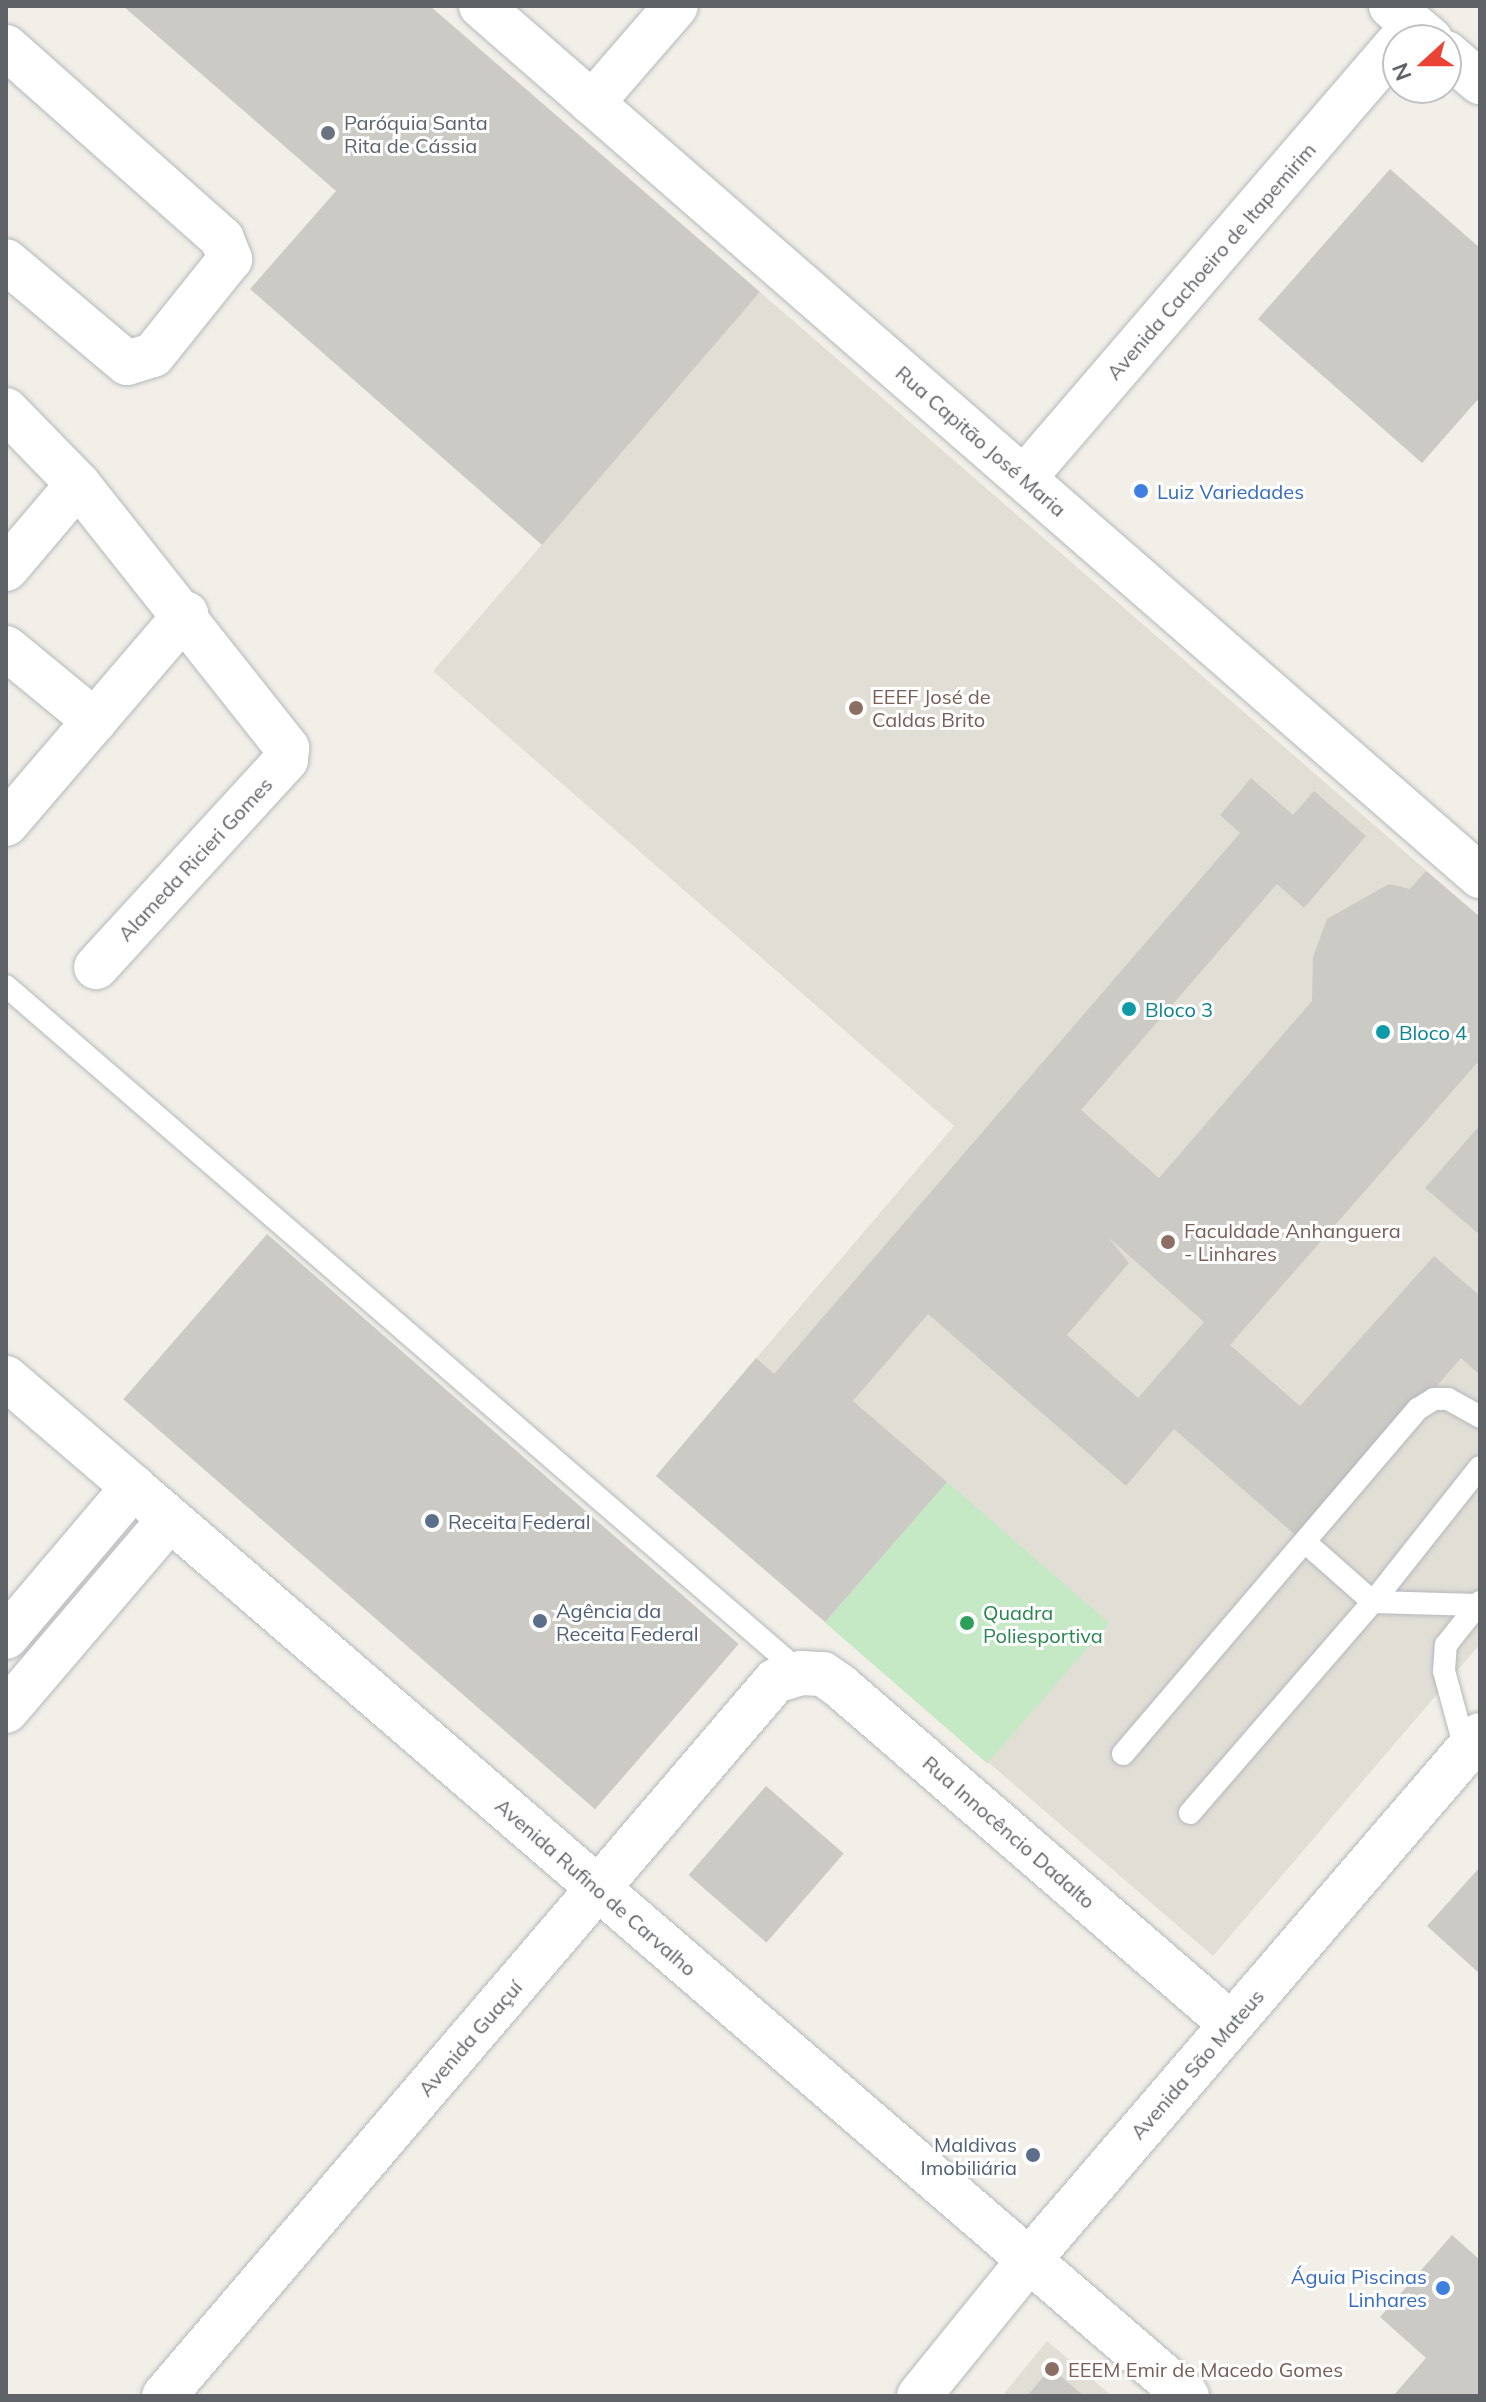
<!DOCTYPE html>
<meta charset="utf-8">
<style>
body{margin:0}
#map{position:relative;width:1486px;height:2402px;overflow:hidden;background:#f1efe8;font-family:Mulish,sans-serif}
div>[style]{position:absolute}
.education>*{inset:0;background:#e1ded6}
.green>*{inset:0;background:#c5e8c5;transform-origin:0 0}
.building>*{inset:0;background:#cccac5;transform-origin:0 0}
.roads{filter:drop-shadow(0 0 2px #b5b8bc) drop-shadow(0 0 2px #b5b8bc)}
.service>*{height:22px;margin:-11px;padding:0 11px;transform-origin:11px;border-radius:11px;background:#fff}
.minor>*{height:44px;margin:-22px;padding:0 22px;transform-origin:22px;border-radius:22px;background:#fff}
.tertiary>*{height:44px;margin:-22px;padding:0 22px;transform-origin:22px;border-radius:22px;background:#fff}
.secondary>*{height:44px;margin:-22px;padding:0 22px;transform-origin:22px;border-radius:22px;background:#fff}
.dots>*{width:22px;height:22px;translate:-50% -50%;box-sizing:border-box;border:4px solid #fff;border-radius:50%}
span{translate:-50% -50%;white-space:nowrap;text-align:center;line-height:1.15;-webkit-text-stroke:6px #fff;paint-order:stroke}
.worship-label{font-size:20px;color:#5b616d}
.left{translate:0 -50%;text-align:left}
.street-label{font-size:20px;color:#5f6368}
.shop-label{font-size:20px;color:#366cbe}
.right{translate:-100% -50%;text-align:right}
.education-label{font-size:20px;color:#785e54}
.culture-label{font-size:20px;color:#0d838f}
.service-label{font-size:20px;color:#4e5e75}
.leisure-label{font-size:20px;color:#27864d}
.frame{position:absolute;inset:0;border:8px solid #5f6368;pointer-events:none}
.north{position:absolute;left:1382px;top:24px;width:80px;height:80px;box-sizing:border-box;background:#fff;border:2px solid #bfc1c3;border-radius:50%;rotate:249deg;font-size:22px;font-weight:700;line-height:32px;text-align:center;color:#5f6368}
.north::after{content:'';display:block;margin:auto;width:28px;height:36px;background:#ea4335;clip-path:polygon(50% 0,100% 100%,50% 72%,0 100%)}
</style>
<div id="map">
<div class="education">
<div style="clip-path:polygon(760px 292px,1480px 917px,1480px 1644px,1213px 1956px,656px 1476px,954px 1126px,433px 671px)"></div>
<div style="clip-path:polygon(1047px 2341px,1112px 2396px,1002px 2396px)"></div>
</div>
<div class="green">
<div style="left:947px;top:1482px;width:215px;height:186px;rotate:41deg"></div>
</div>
<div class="building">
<div style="clip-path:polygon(123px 6px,430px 6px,760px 292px,542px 545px,250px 289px,336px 191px)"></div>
<div style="clip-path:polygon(1390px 169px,1480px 248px,1480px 397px,1422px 463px,1258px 319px)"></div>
<div style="clip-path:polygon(evenodd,1251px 778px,1293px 815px,1314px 791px,1366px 836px,1304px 908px,1277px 884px,1081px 1110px,1159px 1178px,1312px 1001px,1313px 957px,1327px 919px,1389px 884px,1410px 889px,1426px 871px,1480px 917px,1480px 1066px,1477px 1063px,1230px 1345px,1300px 1406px,1434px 1256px,1480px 1296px,1480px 1375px,1461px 1358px,1302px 1541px,1174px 1429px,1126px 1486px,928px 1314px,853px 1401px,947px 1482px,825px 1622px,656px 1476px,756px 1358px,774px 1374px,1240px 833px,1220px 815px,1251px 778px,1108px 1237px,1204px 1322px,1138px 1398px,1067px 1335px,1129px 1263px,1108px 1237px)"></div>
<div style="clip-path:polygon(1480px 1125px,1480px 1235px,1425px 1188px)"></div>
<div style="left:267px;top:1234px;width:625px;height:219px;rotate:41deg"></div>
<div style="left:766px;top:1786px;width:103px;height:118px;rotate:41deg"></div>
<div style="clip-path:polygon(1480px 1867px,1480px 1974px,1427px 1926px)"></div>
<div style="clip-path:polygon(1452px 2235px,1480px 2260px,1480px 2396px,1393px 2396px,1426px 2358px,1380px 2317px)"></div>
<div style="clip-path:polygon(1051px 2368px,1084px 2396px,1027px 2396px)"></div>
</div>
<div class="roads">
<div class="service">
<div style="left:6px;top:986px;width:1051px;rotate:40.83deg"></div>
<div style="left:1305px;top:1542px;width:91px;rotate:41.4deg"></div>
<div style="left:1373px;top:1602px;width:105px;rotate:1.6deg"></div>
<div style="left:1466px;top:1752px;width:84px;rotate:-105.2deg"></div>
<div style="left:1444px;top:1671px;width:26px;rotate:-86deg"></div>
<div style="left:1446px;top:1645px;width:55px;rotate:-51.7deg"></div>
<div style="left:1123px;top:1754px;width:454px;rotate:-49.5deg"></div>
<div style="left:1418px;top:1409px;width:19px;rotate:-32deg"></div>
<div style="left:1434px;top:1399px;width:14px"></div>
<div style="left:1448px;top:1399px;width:37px;rotate:29deg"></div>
<div style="left:1190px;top:1813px;width:279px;rotate:-49.1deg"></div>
<div style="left:1373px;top:1602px;width:172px;rotate:-51.6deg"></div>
</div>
<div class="minor">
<div style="left:6px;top:47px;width:289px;rotate:41.6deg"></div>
<div style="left:222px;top:239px;width:22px;rotate:68deg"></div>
<div style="left:230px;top:259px;width:123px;rotate:128.7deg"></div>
<div style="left:153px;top:355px;width:27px;rotate:163deg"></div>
<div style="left:127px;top:363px;width:158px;rotate:-139.9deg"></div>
<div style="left:592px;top:103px;width:128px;rotate:-49.1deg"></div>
<div style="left:6px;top:410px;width:103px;rotate:45.8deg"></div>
<div style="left:78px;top:484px;width:337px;rotate:51.6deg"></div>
<div style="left:287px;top:748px;width:12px;rotate:95deg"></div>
<div style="left:286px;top:760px;width:281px;rotate:132.5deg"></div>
<div style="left:1024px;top:478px;width:574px;rotate:-49.31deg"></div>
<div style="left:6px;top:569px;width:111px;rotate:-49.7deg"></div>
<div style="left:6px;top:648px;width:115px;rotate:39.4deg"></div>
<div style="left:6px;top:824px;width:277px;rotate:-49.4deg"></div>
<div style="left:6px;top:1378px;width:167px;rotate:40.6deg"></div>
<div style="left:164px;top:2396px;width:941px;rotate:-49.48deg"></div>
<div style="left:775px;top:1681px;width:27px;rotate:-17deg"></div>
<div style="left:801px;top:1673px;width:22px;rotate:3deg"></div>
<div style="left:823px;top:1674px;width:21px;rotate:35deg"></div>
<div style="left:840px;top:1686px;width:517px;rotate:40.84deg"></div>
<div style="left:919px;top:2396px;width:175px;rotate:-51deg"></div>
<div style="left:1029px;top:2260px;width:692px;rotate:-49.34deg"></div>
</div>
<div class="tertiary">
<div style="left:6px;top:1637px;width:197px;rotate:-49.7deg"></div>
<div style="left:133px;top:1487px;width:1392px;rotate:40.78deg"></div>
<div style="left:6px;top:1711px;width:251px;rotate:-49.5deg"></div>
</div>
<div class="secondary">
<div style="left:481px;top:6px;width:1325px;rotate:41.05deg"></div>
<div style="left:1391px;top:6px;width:52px;rotate:40.4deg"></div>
<div style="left:1446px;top:53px;width:45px;rotate:40.5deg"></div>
</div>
</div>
<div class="dots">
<div style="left:328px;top:133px;background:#6b7280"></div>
<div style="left:1141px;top:491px;background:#3f7fe0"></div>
<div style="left:856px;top:708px;background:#8d6e63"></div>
<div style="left:1129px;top:1009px;background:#0f9aa8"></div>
<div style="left:1383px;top:1032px;background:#0f9aa8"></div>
<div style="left:1168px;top:1242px;background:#8d6e63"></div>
<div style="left:432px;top:1521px;background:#5c6f8a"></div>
<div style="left:540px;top:1621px;background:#5c6f8a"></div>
<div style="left:967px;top:1623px;background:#2e9e5b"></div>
<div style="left:1033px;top:2155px;background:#5c6f8a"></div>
<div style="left:1443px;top:2288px;background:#3f7fe0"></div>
<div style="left:1052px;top:2369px;background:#8d6e63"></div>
</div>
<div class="worship-label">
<span class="left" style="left:344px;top:134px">Paróquia Santa<br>Rita de Cássia</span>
</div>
<div class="street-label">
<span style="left:1211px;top:261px;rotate:-49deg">Avenida Cachoeiro de Itapemirim</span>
<span style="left:981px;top:441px;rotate:41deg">Rua Capitão José Maria</span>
<span style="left:195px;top:859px;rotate:-47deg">Alameda Ricieri Gomes</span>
<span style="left:1009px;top:1832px;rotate:41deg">Rua Innocêncio Dadalto</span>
<span style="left:596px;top:1887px;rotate:41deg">Avenida Rufino de Carvalho</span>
<span style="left:470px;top:2038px;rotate:-49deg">Avenida Guaçuí</span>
<span style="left:1197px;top:2064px;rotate:-49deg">Avenida São Mateus</span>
</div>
<div class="shop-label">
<span class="left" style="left:1157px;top:491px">Luiz Variedades</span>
<span class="right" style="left:1427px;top:2288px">Águia Piscinas<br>Linhares</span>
</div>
<div class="education-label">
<span class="left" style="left:872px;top:708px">EEEF José de<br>Caldas Brito</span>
<span class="left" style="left:1184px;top:1242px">Faculdade Anhanguera<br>- Linhares</span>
<span class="left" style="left:1068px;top:2369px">EEEM Emir de Macedo Gomes</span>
</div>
<div class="culture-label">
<span class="left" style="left:1145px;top:1009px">Bloco 3</span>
<span class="left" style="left:1399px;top:1032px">Bloco 4</span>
</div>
<div class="service-label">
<span class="left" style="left:448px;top:1521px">Receita Federal</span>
<span class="left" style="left:556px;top:1622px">Agência da<br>Receita Federal</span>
<span class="right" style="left:1017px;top:2156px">Maldivas<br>Imobiliária</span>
</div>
<div class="leisure-label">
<span class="left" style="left:983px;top:1624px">Quadra<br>Poliesportiva</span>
</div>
<div class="frame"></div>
<div class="north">N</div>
</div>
